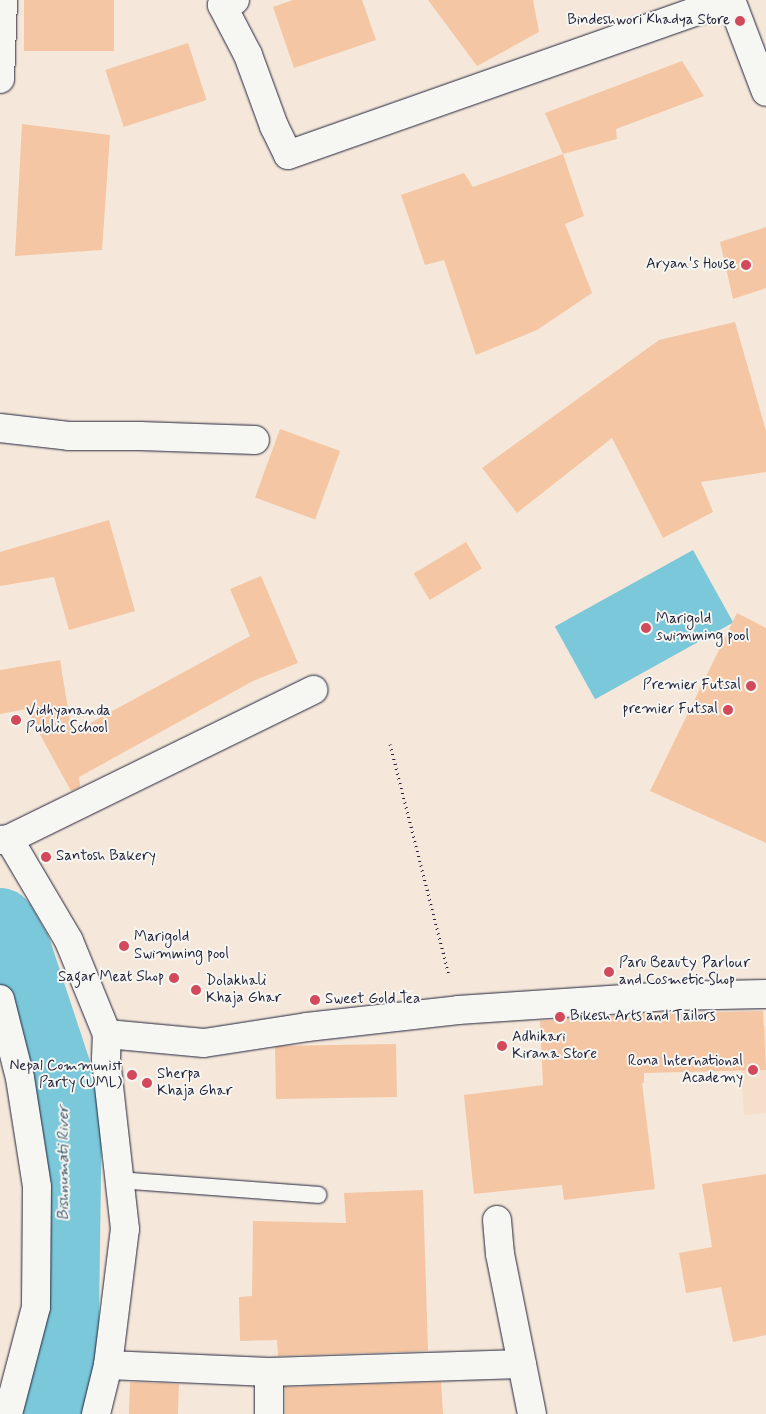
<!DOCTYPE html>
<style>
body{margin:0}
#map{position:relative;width:766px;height:1414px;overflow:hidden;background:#f5e8da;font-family:Mynerve,sans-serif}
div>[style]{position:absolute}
.built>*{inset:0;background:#f5deca}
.water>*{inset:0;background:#7ac8d9;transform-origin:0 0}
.river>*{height:72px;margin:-36px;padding:0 36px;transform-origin:36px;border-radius:36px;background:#7ac8d9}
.building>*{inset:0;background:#f4c6a3;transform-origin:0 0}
.path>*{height:3px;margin-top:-1.5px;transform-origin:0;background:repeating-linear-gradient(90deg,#22223b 0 1px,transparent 0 5px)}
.roads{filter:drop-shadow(0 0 1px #22223b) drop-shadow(0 0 1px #22223b)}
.lane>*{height:16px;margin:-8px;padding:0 8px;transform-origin:8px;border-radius:8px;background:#f6f6f2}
.street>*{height:28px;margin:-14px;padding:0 14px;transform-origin:14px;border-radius:14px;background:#f6f6f2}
.dots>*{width:14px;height:14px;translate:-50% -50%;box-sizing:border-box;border:2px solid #f6f6f2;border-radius:50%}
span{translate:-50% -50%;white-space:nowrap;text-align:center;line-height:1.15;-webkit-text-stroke:4px #f6f6f2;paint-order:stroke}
.poi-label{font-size:15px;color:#22223b}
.right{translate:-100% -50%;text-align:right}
.left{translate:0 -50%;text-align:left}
.water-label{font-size:16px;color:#3c546a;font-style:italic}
</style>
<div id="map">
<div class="built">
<div style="clip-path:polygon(766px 1026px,766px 1113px,744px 1115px,738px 1027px)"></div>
</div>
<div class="water">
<div style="left:693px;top:550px;width:83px;height:158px;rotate:61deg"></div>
</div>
<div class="river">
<div style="left:0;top:924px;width:32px;rotate:60deg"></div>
<div style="left:16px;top:952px;width:159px;rotate:71.7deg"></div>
<div style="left:66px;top:1103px;width:276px;rotate:90.8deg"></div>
<div style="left:62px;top:1379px;width:36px;rotate:101deg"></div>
</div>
<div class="building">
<div style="left:24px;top:0;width:90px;height:51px"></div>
<div style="clip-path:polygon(293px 0,362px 0,376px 40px,294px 68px,273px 7px)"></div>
<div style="clip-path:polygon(428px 0,533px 0,539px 32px,477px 66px)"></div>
<div style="left:188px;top:43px;width:60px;height:87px;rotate:72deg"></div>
<div style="clip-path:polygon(682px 61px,704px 96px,616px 129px,617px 139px,563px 154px,545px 113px)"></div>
<div style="clip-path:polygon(22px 124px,110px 135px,102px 250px,15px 256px)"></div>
<div style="clip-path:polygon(563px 154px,584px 216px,565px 224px,592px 293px,537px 330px,476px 355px,444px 260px,425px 265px,401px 195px,464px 173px,473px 187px)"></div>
<div style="clip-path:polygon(766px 227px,766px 288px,733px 299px,720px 242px)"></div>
<div style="clip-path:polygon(735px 322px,766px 431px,766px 472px,701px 482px,713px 512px,663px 538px,612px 438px,517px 513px,482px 468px,659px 340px)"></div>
<div style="left:280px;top:429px;width:64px;height:73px;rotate:20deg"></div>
<div style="clip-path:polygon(109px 520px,135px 611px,69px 630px,54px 577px,0 586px,0 552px)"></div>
<div style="left:466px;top:542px;width:31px;height:61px;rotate:59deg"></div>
<div style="clip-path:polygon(261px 576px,298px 663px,253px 681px,79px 777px,80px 787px,71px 791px,26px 709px,0 714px,0 670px,60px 660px,72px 733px,250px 636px,230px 589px)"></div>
<div style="clip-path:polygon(737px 613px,766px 628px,766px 843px,650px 791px)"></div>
<div style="clip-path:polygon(763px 1011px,766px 1070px,644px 1073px,644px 1083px,642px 1083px,655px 1189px,564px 1200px,562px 1185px,474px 1194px,464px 1095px,543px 1085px,540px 1021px,640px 1014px)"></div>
<div style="left:396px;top:1044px;width:53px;height:121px;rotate:89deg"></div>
<div style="clip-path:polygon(766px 1174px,766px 1335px,733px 1342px,721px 1287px,686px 1293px,679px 1253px,712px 1247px,702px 1184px)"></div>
<div style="clip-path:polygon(423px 1190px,428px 1351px,278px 1356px,277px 1340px,240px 1341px,239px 1297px,252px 1296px,253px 1221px,346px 1223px,344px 1193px)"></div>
<div style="left:130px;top:1382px;width:49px;height:32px;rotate:2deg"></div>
<div style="clip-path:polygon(441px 1382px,443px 1414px,285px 1414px,285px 1387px)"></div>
</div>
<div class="path">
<div style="left:390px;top:744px;width:239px;rotate:75.7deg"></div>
</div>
<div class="roads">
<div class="lane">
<div style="left:119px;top:1180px;width:200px;rotate:4.3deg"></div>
</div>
<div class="street">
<div style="left:235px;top:0;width:14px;rotate:159deg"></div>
<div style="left:222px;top:5px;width:56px;rotate:62.5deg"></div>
<div style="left:248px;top:55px;width:76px;rotate:69.9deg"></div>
<div style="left:274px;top:126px;width:32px;rotate:64deg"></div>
<div style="left:288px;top:155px;width:467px;rotate:-19.4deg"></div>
<div style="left:731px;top:0;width:98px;rotate:69.2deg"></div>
<div style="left:0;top:79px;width:79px;rotate:-87.8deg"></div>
<div style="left:0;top:428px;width:69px;rotate:6.6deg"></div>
<div style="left:69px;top:436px;width:71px"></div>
<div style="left:140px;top:436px;width:115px;rotate:2deg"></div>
<div style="left:9px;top:839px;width:118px;rotate:59.5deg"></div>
<div style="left:69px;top:941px;width:100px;rotate:67.8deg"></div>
<div style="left:107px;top:1034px;width:97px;rotate:5.3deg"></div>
<div style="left:204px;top:1043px;width:104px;rotate:-8.8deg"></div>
<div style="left:307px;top:1027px;width:152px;rotate:-6.4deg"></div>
<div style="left:458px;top:1010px;width:212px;rotate:-3.8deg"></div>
<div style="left:670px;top:996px;width:96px;rotate:-1.2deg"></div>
<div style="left:0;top:840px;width:9px;rotate:-6deg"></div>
<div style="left:9px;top:839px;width:339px;rotate:-26.1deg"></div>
<div style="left:0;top:999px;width:81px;rotate:75.8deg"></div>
<div style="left:20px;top:1078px;width:110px;rotate:81.1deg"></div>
<div style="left:37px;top:1187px;width:120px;rotate:90.5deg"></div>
<div style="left:36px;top:1307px;width:111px;rotate:104.7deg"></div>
<div style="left:497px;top:1220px;width:34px;rotate:85deg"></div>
<div style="left:500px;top:1254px;width:163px;rotate:78.7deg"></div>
<div style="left:108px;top:1365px;width:161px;rotate:2.5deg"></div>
<div style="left:269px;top:1372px;width:42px;rotate:90deg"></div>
<div style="left:269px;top:1372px;width:253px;rotate:-1.8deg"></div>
<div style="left:96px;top:1414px;width:50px;rotate:-76.2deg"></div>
<div style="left:108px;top:1365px;width:137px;rotate:-82.9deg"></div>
<div style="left:125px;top:1229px;width:171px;rotate:-96.4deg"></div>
<div style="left:106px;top:1059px;width:25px;rotate:-88deg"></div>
</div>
</div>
<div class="dots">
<div style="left:740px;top:21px;background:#d1495b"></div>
<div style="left:746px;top:265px;background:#d1495b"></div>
<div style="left:646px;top:628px;background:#d1495b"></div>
<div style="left:751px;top:686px;background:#d1495b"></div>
<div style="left:728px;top:710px;background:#d1495b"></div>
<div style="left:16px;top:720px;background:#d1495b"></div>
<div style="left:46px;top:857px;background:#d1495b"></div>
<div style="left:124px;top:946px;background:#d1495b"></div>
<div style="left:609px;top:972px;background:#d1495b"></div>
<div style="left:174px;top:978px;background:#d1495b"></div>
<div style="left:196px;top:990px;background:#d1495b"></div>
<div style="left:315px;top:1000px;background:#d1495b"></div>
<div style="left:560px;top:1017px;background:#d1495b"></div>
<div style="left:502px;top:1046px;background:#d1495b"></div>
<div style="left:753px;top:1070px;background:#d1495b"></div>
<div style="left:132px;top:1075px;background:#d1495b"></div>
<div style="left:147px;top:1083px;background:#d1495b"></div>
</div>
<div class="poi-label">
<span class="right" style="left:730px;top:21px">Bindeshwori Khadya Store</span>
<span class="right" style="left:736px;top:265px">Aryan's House</span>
<span class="left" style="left:656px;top:628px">Marigold<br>swimming pool</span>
<span class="right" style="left:741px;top:686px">Premier Futsal</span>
<span class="right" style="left:718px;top:710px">premier Futsal</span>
<span class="left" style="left:26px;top:720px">Vidhyananda<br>Public School</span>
<span class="left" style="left:56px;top:857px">Santosh Bakery</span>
<span class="left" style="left:134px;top:946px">Marigold<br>Swimming pool</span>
<span class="left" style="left:619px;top:972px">Paru Beauty Parlour<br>and Cosmetic Shop</span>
<span class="right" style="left:164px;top:978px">Sagar Meat Shop</span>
<span class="left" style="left:206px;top:990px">Dolakhali<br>Khaja Ghar</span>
<span class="left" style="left:325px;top:1000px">Sweet Gold Tea</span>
<span class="left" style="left:570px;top:1017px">Bikesh Arts and Tailors</span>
<span class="left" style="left:512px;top:1046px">Adhikari<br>Kirana Store</span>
<span class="right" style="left:743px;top:1070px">Rona International<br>Academy</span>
<span class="right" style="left:122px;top:1075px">Nepal Communist<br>Party (UML)</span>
<span class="left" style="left:157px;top:1083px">Sherpa<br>Khaja Ghar</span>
</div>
<div class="water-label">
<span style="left:64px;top:1163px;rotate:-90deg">Bishnumati River</span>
</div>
</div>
